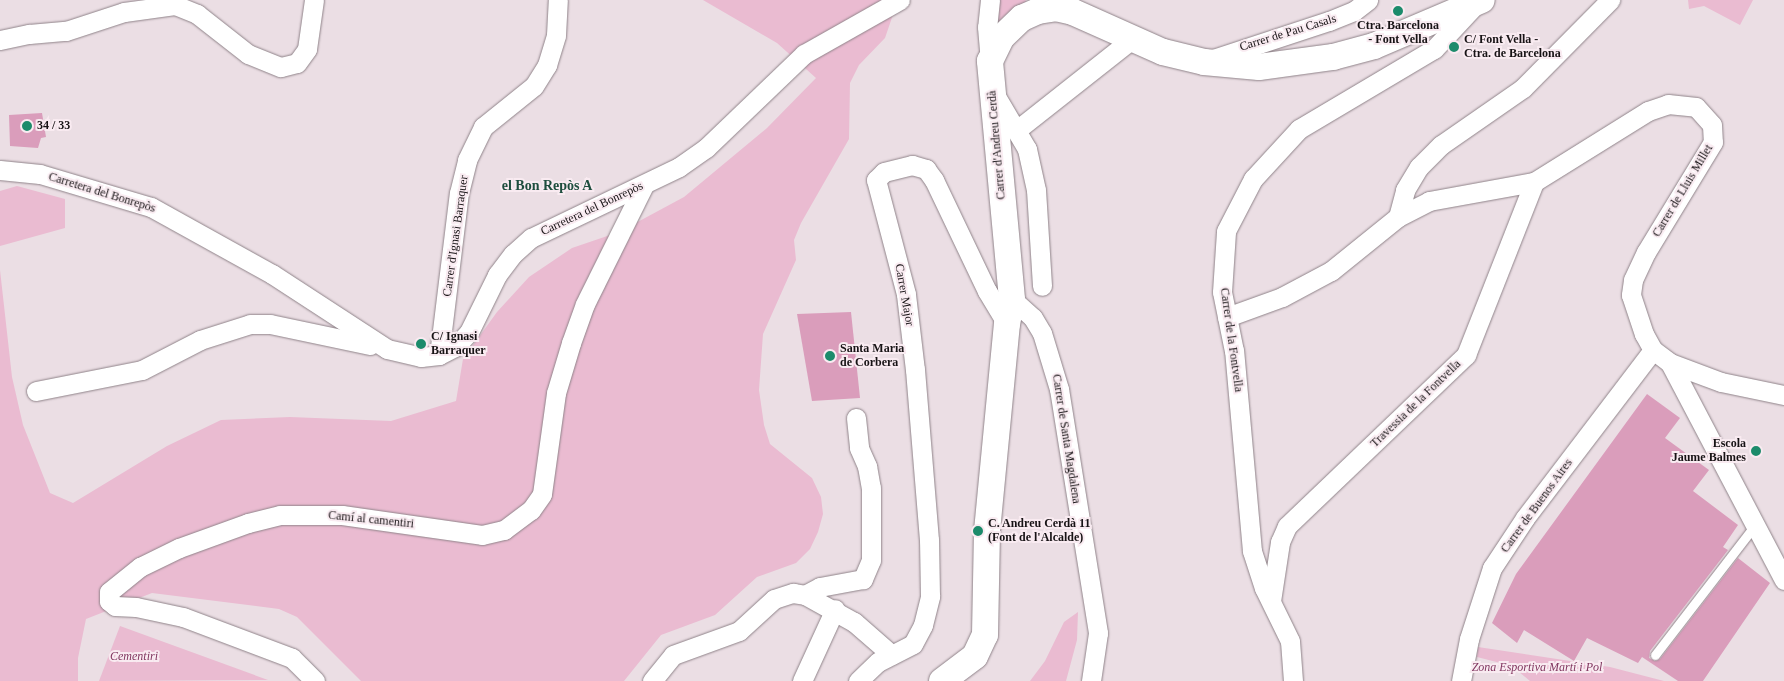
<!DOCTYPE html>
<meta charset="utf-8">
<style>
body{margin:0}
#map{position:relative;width:1784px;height:681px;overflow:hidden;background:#ebdee4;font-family:"Times New Roman",serif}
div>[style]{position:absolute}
.green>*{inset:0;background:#eabbd1}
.building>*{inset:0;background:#da9dbb}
.roads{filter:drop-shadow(0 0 1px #8f8389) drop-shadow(0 0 1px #8f8389)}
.lane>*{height:9px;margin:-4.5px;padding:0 4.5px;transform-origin:4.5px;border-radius:4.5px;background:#fff}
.street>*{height:19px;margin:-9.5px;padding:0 9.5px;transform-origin:9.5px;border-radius:9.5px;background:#fff}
.secondary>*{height:26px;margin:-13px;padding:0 13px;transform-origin:13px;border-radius:13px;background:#fff}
.dots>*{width:14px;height:14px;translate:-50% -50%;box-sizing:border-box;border:2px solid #f9ebf1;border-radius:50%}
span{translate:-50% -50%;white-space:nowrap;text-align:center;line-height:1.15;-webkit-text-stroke:4px #f9ebf1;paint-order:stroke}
.poi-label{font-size:12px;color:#171315;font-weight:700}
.left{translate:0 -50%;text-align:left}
.right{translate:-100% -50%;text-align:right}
.street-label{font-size:12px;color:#171315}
.park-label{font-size:12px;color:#823861;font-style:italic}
.neighbourhood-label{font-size:14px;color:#1e4e3e;font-weight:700}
</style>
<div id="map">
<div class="green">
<div style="clip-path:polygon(703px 0,898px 0,885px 38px,859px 65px,850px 83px,849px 139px,801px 223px,794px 240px,796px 260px,763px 334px,759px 390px,764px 425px,770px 444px,812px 478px,821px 497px,823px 514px,818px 532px,810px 549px,796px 563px,757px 577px,715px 615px,661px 635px,624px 681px,361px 681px,297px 617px,279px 609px,152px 593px,86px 619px,78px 658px,78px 681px,0 681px,0 270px,12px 377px,23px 425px,50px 493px,73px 503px,167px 446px,221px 420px,290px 417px,391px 421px,456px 401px,463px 359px,497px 312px,529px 277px,572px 248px,619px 232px,684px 197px,767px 128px,816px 78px,777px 43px)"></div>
<div style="clip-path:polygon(997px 0,1025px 0,1027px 2px,1004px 16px,997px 24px,994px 23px)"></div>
<div style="clip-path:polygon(1688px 0,1753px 0,1740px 25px,1704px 6px,1689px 9px)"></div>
<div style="clip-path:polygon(17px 186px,65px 199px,65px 228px,0 246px,0 191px)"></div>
<div style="clip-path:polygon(1078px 612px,1077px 640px,1066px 681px,1030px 681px,1045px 661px,1064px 622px)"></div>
<div style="clip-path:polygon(120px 626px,268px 680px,99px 681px)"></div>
<div style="clip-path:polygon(1478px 647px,1610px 667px,1664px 681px,1530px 681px,1512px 666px,1477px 657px)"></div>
</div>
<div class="building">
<div style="clip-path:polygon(42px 113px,46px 137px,41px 138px,38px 148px,10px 146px,9px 115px)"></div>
<div style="clip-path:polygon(851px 312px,860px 398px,812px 401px,797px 314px)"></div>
<div style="clip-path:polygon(1647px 394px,1680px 418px,1665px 438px,1709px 470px,1693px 491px,1738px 525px,1723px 547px,1728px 550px,1650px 651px,1649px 658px,1655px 661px,1660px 659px,1738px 558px,1770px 583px,1703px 681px,1678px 681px,1642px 657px,1638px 663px,1587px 638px,1574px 661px,1524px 630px,1517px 643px,1492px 623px,1516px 574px)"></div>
</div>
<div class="roads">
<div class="lane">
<div style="left:1655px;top:655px;width:164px;rotate:-52.4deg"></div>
</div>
<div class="street">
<div style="left:990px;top:0;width:27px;rotate:96deg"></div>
<div style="left:987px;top:27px;width:34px;rotate:85deg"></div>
<div style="left:0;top:40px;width:30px;rotate:-12deg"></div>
<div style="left:29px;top:34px;width:37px;rotate:-5deg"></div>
<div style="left:66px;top:31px;width:61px;rotate:-18.1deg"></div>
<div style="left:124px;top:12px;width:51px;rotate:-7.8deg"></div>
<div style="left:175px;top:5px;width:24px;rotate:22deg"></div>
<div style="left:197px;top:14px;width:65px;rotate:38.1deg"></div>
<div style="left:248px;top:54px;width:35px;rotate:22deg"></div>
<div style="left:281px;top:67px;width:16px;rotate:-14deg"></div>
<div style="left:297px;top:63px;width:17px;rotate:-54deg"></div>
<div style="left:307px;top:49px;width:49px;rotate:-81.9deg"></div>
<div style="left:1207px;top:61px;width:128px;rotate:-18.2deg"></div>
<div style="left:1329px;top:21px;width:27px;rotate:-22deg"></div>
<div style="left:1354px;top:11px;width:18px;rotate:-38deg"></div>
<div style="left:994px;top:93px;width:65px;rotate:59.5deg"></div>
<div style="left:1027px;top:149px;width:42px;rotate:77.6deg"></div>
<div style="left:1036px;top:190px;width:96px;rotate:86.4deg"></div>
<div style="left:1018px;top:129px;width:145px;rotate:-38.3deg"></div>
<div style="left:0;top:170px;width:40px;rotate:5.7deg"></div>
<div style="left:40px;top:174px;width:116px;rotate:16.6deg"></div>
<div style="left:151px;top:207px;width:138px;rotate:29deg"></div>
<div style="left:272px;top:274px;width:137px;rotate:33.1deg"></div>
<div style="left:387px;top:349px;width:35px;rotate:13deg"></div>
<div style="left:421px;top:357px;width:18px;rotate:-6deg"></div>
<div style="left:439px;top:355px;width:18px;rotate:-27deg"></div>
<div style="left:455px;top:347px;width:21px;rotate:-47deg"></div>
<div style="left:469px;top:332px;width:64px;rotate:-63.8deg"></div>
<div style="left:497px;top:275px;width:26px;rotate:-53deg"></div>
<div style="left:513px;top:254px;width:24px;rotate:-42deg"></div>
<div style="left:531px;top:238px;width:164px;rotate:-25.6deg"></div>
<div style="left:679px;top:167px;width:33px;rotate:-35deg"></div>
<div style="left:706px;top:148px;width:136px;rotate:-43.8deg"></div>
<div style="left:804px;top:54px;width:110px;rotate:-29.4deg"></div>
<div style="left:1398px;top:217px;width:28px;rotate:-75deg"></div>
<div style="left:1405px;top:190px;width:27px;rotate:-59deg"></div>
<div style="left:1419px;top:167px;width:31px;rotate:-45deg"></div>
<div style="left:1441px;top:145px;width:100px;rotate:-34.8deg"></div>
<div style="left:1523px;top:88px;width:124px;rotate:-45.3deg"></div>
<div style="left:1012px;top:299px;width:28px;rotate:42deg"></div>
<div style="left:1033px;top:318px;width:17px;rotate:59deg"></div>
<div style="left:1042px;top:333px;width:59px;rotate:73.1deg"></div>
<div style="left:1059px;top:389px;width:247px;rotate:80.9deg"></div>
<div style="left:1098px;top:633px;width:49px;rotate:98.3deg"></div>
<div style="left:1227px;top:317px;width:59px;rotate:-20deg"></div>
<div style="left:1282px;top:297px;width:55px;rotate:-28deg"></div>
<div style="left:1331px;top:271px;width:86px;rotate:-38.9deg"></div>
<div style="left:1398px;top:217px;width:35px;rotate:-27deg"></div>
<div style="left:1429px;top:201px;width:107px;rotate:-10.3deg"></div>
<div style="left:1534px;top:182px;width:134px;rotate:-31.9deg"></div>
<div style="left:1648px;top:111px;width:21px;rotate:-19deg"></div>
<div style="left:1668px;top:104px;width:28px;rotate:6deg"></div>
<div style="left:1696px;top:107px;width:24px;rotate:48deg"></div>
<div style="left:1712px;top:125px;width:17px;rotate:87deg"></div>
<div style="left:1713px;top:142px;width:129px;rotate:121.3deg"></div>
<div style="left:1646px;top:252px;width:31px;rotate:115deg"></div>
<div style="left:1633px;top:280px;width:15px;rotate:98deg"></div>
<div style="left:1631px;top:295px;width:41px;rotate:71.6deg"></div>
<div style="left:1644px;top:334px;width:18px;rotate:61deg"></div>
<div style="left:1653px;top:350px;width:21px;rotate:37deg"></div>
<div style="left:1670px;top:363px;width:245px;rotate:62.3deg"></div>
<div style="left:439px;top:355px;width:163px;rotate:-83deg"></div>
<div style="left:459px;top:193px;width:34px;rotate:-76deg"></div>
<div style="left:467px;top:160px;width:37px;rotate:-64deg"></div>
<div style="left:483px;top:127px;width:65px;rotate:-38.8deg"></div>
<div style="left:534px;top:86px;width:25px;rotate:-58deg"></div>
<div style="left:547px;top:65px;width:31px;rotate:-73deg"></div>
<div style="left:556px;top:35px;width:35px;rotate:-87deg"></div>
<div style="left:1670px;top:363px;width:54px;rotate:20.4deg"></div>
<div style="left:1721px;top:382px;width:64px;rotate:11.7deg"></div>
<div style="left:36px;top:391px;width:108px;rotate:-11.2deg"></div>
<div style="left:142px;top:370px;width:65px;rotate:-27.3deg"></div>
<div style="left:200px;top:340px;width:52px;rotate:-17.7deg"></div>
<div style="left:250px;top:324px;width:20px"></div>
<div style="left:270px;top:324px;width:102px;rotate:11.9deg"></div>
<div style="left:856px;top:418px;width:30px;rotate:84deg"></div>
<div style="left:859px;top:448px;width:20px;rotate:66deg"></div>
<div style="left:867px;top:466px;width:22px;rotate:80deg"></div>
<div style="left:871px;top:488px;width:72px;rotate:90deg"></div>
<div style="left:871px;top:560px;width:21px;rotate:113deg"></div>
<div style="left:863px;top:579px;width:44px;rotate:169.5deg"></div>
<div style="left:820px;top:587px;width:17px;rotate:152deg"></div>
<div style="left:805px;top:595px;width:56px;rotate:28.9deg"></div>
<div style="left:854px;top:622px;width:50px;rotate:41deg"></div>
<div style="left:1271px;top:601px;width:60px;rotate:-81.3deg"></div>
<div style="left:1280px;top:542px;width:17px;rotate:-66deg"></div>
<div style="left:1287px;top:526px;width:248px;rotate:-43.7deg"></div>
<div style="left:1466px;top:355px;width:186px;rotate:-68.5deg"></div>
<div style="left:315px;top:681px;width:33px;rotate:-135deg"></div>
<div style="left:292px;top:658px;width:116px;rotate:-159.4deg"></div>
<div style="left:183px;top:617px;width:48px;rotate:-168deg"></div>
<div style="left:136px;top:607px;width:21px;rotate:-177deg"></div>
<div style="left:115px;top:606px;width:8px;rotate:-140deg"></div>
<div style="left:109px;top:601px;width:9px;rotate:-90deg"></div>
<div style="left:109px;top:592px;width:40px;rotate:-39deg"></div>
<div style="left:140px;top:567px;width:43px;rotate:-26deg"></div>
<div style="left:179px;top:548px;width:73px;rotate:-19.9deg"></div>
<div style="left:248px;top:523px;width:33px;rotate:-14deg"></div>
<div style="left:280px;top:515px;width:62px"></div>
<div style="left:342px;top:515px;width:141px;rotate:8.1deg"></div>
<div style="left:482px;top:535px;width:23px;rotate:-13deg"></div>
<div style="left:504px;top:530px;width:34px;rotate:-37deg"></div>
<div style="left:531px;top:510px;width:19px;rotate:-55deg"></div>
<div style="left:542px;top:494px;width:102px;rotate:-82.1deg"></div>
<div style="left:556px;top:393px;width:52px;rotate:-73.3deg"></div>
<div style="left:571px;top:343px;width:41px;rotate:-70.3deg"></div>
<div style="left:585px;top:304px;width:133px;rotate:-63.6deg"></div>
<div style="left:652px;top:681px;width:33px;rotate:-51deg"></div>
<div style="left:673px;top:655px;width:70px;rotate:-20deg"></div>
<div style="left:739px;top:631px;width:47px;rotate:-42.4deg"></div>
<div style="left:774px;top:599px;width:20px;rotate:-18deg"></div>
<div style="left:793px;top:593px;width:12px;rotate:9deg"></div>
<div style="left:802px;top:681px;width:79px;rotate:-65.4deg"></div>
<div style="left:858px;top:681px;width:28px;rotate:-44deg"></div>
<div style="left:878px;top:662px;width:39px;rotate:-27deg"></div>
<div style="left:913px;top:644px;width:21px;rotate:-62deg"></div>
<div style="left:923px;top:625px;width:30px;rotate:-76deg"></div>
<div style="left:930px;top:596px;width:56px;rotate:-91deg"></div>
<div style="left:929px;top:540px;width:171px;rotate:-94.7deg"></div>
<div style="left:915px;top:370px;width:77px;rotate:-96.8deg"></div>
<div style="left:906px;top:294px;width:118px;rotate:-104.7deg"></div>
<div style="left:876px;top:180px;width:11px;rotate:-45deg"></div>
<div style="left:884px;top:172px;width:29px;rotate:-14deg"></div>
<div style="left:912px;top:165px;width:15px;rotate:16deg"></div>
<div style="left:926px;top:169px;width:14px;rotate:54deg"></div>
<div style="left:934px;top:180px;width:123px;rotate:64.5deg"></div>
<div style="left:987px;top:291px;width:39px;rotate:59deg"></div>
<div style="left:1293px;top:681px;width:40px;rotate:-94.3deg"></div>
<div style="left:1290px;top:641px;width:59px;rotate:-116.1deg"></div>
<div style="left:1264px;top:588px;width:39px;rotate:-108deg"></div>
<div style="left:1252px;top:551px;width:201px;rotate:-95.1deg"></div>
<div style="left:1234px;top:351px;width:60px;rotate:-101.5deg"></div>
<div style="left:1222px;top:292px;width:61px;rotate:-86.2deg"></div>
<div style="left:1226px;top:231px;width:59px;rotate:-62.6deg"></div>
<div style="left:1253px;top:179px;width:68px;rotate:-47.4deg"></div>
<div style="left:1299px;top:129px;width:157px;rotate:-30.7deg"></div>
<div style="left:1434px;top:49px;width:60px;rotate:-47deg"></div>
<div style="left:1461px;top:681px;width:43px;rotate:-79.2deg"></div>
<div style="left:1469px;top:639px;width:75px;rotate:-72.1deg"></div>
<div style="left:1492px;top:568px;width:60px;rotate:-56.6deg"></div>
<div style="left:1525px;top:518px;width:211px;rotate:-52.7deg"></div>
</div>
<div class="secondary">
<div style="left:942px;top:681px;width:41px;rotate:-37.1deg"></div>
<div style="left:975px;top:656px;width:23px;rotate:-65deg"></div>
<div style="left:985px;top:635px;width:104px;rotate:-88.9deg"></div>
<div style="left:987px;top:531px;width:208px;rotate:-84.5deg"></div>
<div style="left:1007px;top:324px;width:25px;rotate:-79deg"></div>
<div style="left:1012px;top:299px;width:239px;rotate:-95.3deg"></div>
<div style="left:990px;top:61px;width:25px;rotate:-64deg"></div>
<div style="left:1001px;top:38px;width:29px;rotate:-44deg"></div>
<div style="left:1022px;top:18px;width:17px;rotate:-24deg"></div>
<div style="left:1038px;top:11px;width:18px;rotate:-9deg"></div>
<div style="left:1056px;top:8px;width:17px;rotate:13deg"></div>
<div style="left:1073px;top:12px;width:98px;rotate:24deg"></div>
<div style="left:1163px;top:52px;width:42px;rotate:13.7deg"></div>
<div style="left:1204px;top:62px;width:55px;rotate:5.2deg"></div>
<div style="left:1259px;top:67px;width:75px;rotate:-7.7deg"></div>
<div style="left:1333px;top:57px;width:42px;rotate:-15deg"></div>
<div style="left:1374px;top:46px;width:117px;rotate:-23.1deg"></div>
</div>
</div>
<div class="dots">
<div style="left:1398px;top:11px;background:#1c8b6b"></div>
<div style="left:1454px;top:47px;background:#1c8b6b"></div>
<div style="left:27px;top:126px;background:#1c8b6b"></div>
<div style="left:421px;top:344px;background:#1c8b6b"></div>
<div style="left:830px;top:356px;background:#1c8b6b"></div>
<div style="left:1756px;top:451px;background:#1c8b6b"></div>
<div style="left:978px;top:531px;background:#1c8b6b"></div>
</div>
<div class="poi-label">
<span style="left:1398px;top:33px">Ctra. Barcelona<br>- Font Vella</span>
<span class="left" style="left:1464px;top:47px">C/ Font Vella -<br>Ctra. de Barcelona</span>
<span class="left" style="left:37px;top:126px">34 / 33</span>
<span class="left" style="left:431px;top:344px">C/ Ignasi<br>Barraquer</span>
<span class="left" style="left:840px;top:356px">Santa Maria<br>de Corbera</span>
<span class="right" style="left:1746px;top:451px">Escola<br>Jaume Balmes</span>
<span class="left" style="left:988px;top:531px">C. Andreu Cerdà 11<br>(Font de l'Alcalde)</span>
</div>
<div class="street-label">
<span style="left:1288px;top:33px;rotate:-17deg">Carrer de Pau Casals</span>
<span style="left:997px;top:145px;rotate:-95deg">Carrer d'Andreu Cerdà</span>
<span style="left:1683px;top:191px;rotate:-59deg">Carrer de Lluis Millet</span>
<span style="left:102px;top:193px;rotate:17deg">Carretera del Bonrepòs</span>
<span style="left:592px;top:209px;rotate:-25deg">Carretera del Bonrepòs</span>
<span style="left:456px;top:236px;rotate:-82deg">Carrer d'Ignasi Barraquer</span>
<span style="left:904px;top:295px;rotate:80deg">Carrer Major</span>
<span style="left:1231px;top:340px;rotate:82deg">Carrer de la Fontvella</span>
<span style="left:1416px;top:404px;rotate:-44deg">Travessia de la Fontvella</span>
<span style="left:1066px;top:439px;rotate:81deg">Carrer de Santa Magdalena</span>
<span style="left:1537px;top:506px;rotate:-54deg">Carrer de Buenos Aires</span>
<span style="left:371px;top:520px;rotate:6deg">Camí al camentiri</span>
</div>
<div class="park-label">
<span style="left:134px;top:657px">Cementiri</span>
<span style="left:1537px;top:668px">Zona Esportiva Martí i Pol</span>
</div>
<div class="neighbourhood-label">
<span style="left:547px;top:186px">el Bon Repòs A</span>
</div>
</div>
